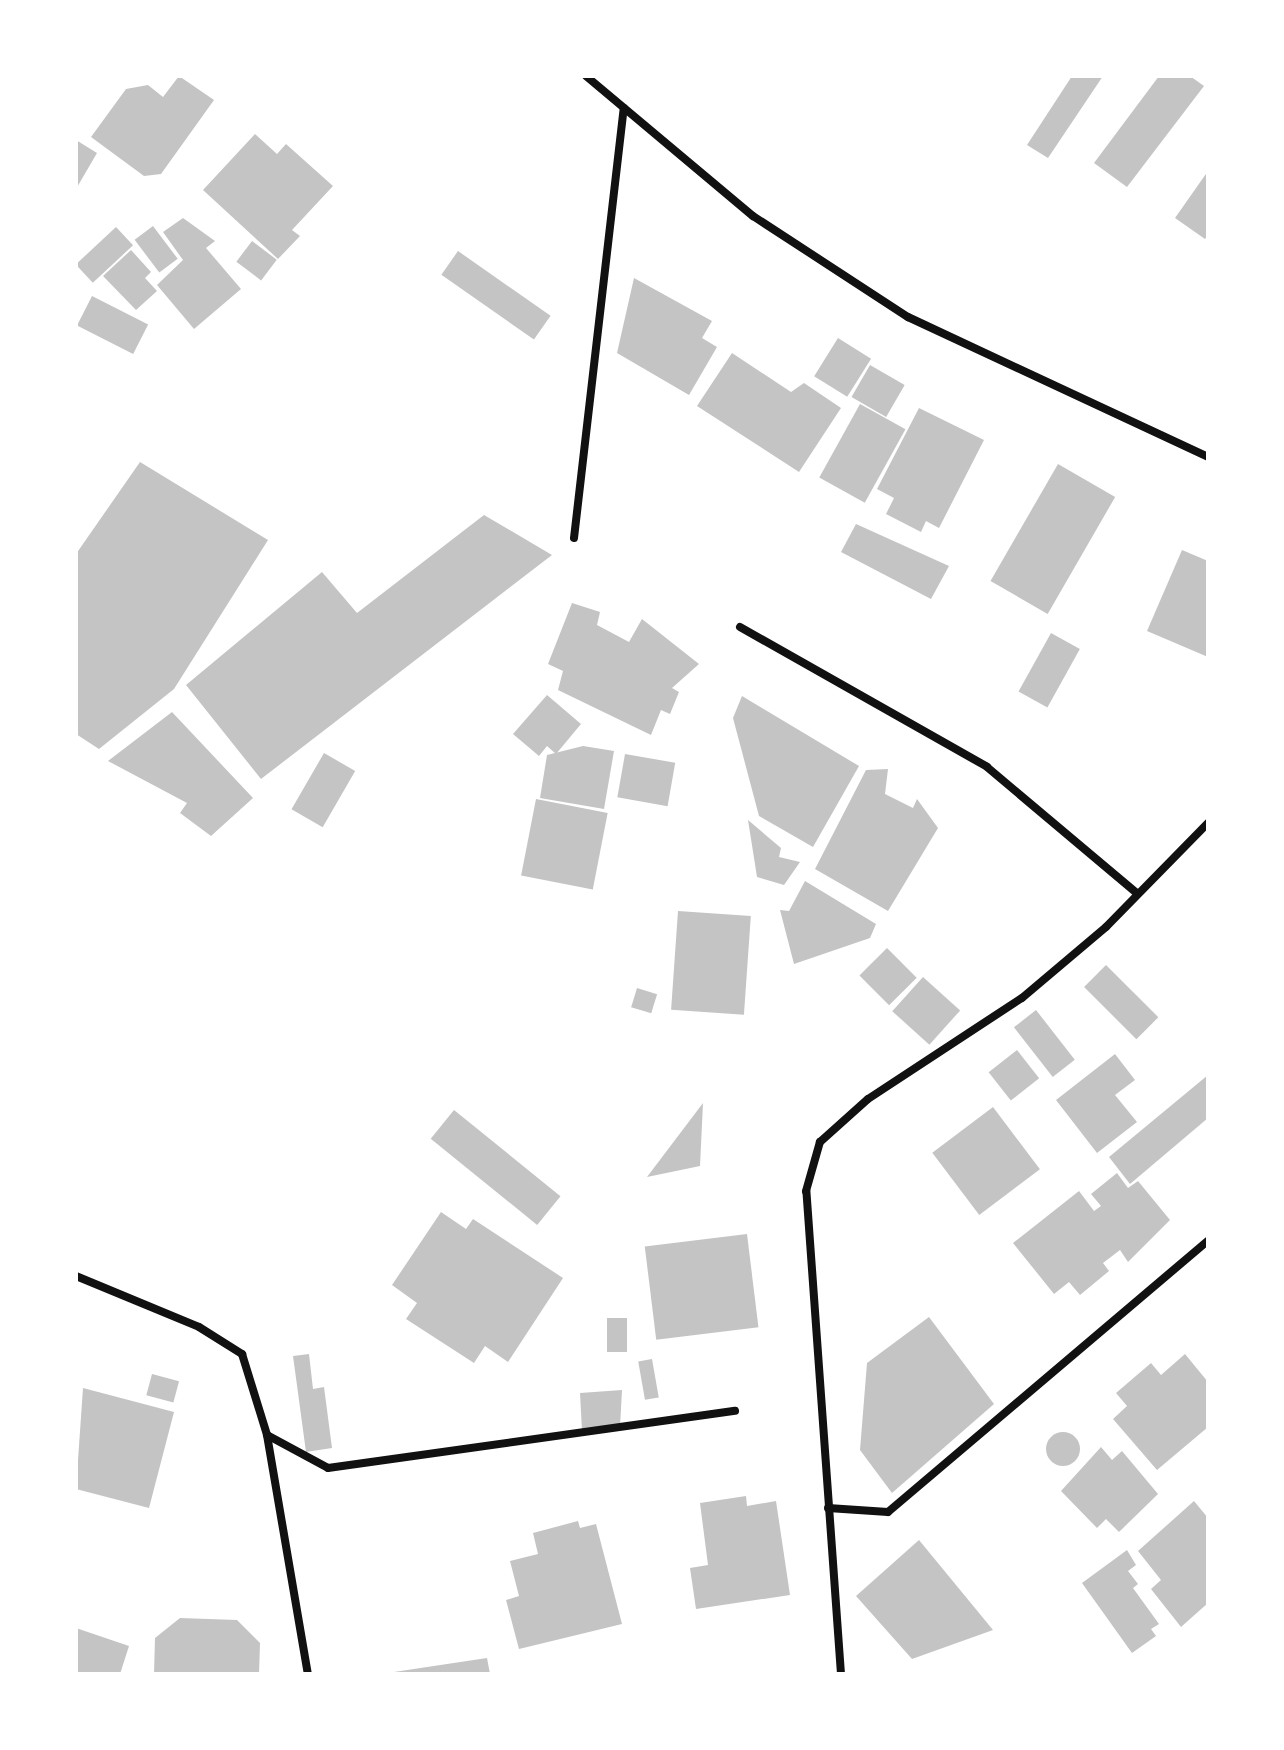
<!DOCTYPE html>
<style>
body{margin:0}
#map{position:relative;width:1284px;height:1750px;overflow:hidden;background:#fff;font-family:Karla,sans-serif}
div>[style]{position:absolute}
.building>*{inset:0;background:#c4c4c4;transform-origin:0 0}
.round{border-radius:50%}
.minor>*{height:8px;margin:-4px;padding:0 4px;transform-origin:4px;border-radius:4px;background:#111}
span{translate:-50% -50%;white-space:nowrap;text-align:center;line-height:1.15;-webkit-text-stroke:8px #fff;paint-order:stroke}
.frame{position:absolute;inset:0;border:78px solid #fff;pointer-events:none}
</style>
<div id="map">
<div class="building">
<div style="clip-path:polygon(179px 76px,214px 100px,161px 174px,144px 176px,91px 137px,126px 89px,148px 85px,163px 97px)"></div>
<div style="clip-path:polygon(1072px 76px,1103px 76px,1048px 158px,1027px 145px)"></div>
<div style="clip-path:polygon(1159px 76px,1190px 76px,1204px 86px,1127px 187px,1094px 163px)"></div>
<div style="clip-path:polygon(255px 134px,277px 154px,286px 144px,333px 186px,292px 230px,300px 236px,278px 259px,203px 190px)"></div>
<div style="clip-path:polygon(76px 140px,97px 153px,76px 189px)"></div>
<div style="clip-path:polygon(1208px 171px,1208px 235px,1205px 239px,1175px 218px)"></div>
<div style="clip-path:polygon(183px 218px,215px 241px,206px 248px,241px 289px,194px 329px,157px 285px,183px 260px,163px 232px)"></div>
<div style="left:153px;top:226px;width:41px;height:23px;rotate:53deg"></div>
<div style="left:116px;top:227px;width:25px;height:55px;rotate:47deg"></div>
<div style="left:252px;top:241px;width:31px;height:26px;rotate:37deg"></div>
<div style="clip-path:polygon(131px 250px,151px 272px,145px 278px,157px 291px,136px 310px,103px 276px)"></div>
<div style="left:458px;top:251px;width:113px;height:29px;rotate:35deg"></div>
<div style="clip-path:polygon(634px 278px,712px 321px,702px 338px,717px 347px,689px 395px,617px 353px)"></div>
<div style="left:92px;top:296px;width:63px;height:33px;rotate:27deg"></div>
<div style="left:838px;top:338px;width:39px;height:45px;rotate:32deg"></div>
<div style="clip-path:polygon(732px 353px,791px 392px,804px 383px,841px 408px,799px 472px,697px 406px)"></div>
<div style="left:870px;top:365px;width:40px;height:37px;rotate:30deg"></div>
<div style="left:860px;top:404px;width:52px;height:84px;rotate:29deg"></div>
<div style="clip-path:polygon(919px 408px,984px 440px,939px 528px,926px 521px,921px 532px,886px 514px,894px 498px,877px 489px)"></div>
<div style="clip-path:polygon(140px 462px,268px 540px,174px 689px,99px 749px,76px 734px,76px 554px)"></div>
<div style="left:1058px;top:464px;width:66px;height:135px;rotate:30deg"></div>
<div style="clip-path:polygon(484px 515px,552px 555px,261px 779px,186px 685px,322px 572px,357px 613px)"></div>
<div style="clip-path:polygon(856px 524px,949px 566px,931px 599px,841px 552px)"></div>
<div style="clip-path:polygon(1182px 550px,1208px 561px,1208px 657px,1147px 631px)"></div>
<div style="clip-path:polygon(572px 603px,600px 612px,597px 625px,629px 642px,642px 619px,699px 664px,672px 688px,679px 692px,670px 714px,661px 710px,651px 735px,558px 690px,563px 671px,548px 664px)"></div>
<div style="left:1051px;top:633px;width:33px;height:67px;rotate:29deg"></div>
<div style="clip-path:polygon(547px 695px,581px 724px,556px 754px,547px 746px,539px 756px,513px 734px)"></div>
<div style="clip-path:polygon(742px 696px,859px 766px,813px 847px,759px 816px,733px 718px)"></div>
<div style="clip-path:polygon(172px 712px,253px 798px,211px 836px,180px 813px,187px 803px,108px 761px)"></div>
<div style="clip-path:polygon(583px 746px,614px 751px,604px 809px,540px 798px,547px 755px)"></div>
<div style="left:324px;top:753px;width:36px;height:65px;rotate:30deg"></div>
<div style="left:625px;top:754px;width:51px;height:44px;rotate:10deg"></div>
<div style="clip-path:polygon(888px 769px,885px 794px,913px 808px,917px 799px,938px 828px,888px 911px,815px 869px,866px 770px)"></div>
<div style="left:536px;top:799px;width:73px;height:78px;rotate:11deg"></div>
<div style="clip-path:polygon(748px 820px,781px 848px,779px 857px,800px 862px,784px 885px,757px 877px)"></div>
<div style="clip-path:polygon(805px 881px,876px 924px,870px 938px,794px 964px,780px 910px,789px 911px)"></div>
<div style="left:678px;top:911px;width:73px;height:99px;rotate:4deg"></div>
<div style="left:887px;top:948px;width:42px;height:39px;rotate:45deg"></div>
<div style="left:1106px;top:965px;width:74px;height:31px;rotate:45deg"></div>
<div style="left:923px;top:977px;width:50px;height:46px;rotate:42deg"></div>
<div style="left:637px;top:988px;width:21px;height:20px;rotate:17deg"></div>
<div style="left:1036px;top:1010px;width:63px;height:28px;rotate:52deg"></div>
<div style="left:1017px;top:1050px;width:36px;height:36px;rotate:52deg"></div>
<div style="clip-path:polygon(1115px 1054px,1135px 1080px,1115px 1095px,1137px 1122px,1097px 1153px,1056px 1100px)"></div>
<div style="clip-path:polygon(1208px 1075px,1208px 1118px,1130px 1184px,1109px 1157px)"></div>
<div style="clip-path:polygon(703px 1103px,700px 1166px,647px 1177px)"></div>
<div style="left:993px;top:1107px;width:78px;height:76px;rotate:53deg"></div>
<div style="left:454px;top:1110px;width:137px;height:37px;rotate:39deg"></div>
<div style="clip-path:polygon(1117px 1173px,1128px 1188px,1138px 1181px,1170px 1220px,1128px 1262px,1120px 1250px,1103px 1263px,1109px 1271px,1080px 1295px,1069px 1282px,1054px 1294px,1013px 1243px,1079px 1191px,1094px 1211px,1101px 1206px,1091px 1194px)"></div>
<div style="clip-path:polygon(441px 1212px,466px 1229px,473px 1219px,563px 1278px,508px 1362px,485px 1346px,474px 1363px,406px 1319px,417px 1303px,392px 1285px)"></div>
<div style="left:747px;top:1234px;width:94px;height:103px;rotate:83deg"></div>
<div style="clip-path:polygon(929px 1317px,994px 1404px,892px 1493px,860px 1450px,867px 1363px)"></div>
<div style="left:607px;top:1318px;width:20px;height:34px"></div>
<div style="clip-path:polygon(309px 1354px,313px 1389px,324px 1387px,332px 1448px,306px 1452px,293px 1356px)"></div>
<div style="clip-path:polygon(1185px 1354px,1208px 1382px,1208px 1427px,1157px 1470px,1113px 1419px,1127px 1406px,1116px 1393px,1151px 1363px,1161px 1375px)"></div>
<div style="left:652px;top:1359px;width:39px;height:14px;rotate:80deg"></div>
<div style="left:152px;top:1374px;width:28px;height:22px;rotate:15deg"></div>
<div style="clip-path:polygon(83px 1388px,174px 1412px,149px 1508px,76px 1489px)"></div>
<div style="clip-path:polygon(622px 1390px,620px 1427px,582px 1431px,580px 1393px)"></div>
<div class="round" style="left:1046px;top:1432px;width:34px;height:34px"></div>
<div style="clip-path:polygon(1101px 1447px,1112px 1460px,1122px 1451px,1158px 1494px,1119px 1532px,1106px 1519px,1097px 1528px,1061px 1491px)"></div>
<div style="clip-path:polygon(746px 1496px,747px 1506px,776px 1501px,790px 1595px,696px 1609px,690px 1568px,708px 1565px,700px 1503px)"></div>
<div style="clip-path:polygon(1194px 1501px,1208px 1518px,1208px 1603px,1181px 1627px,1151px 1589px,1161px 1580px,1138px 1551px)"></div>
<div style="clip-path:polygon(578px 1521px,580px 1528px,596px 1524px,622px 1624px,519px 1649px,506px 1600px,519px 1596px,510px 1561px,538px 1554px,533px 1533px)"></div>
<div style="clip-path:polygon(919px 1540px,993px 1630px,912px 1659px,856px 1596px)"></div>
<div style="clip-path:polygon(1127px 1550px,1136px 1565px,1128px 1571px,1138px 1584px,1133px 1588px,1159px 1624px,1151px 1629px,1156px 1636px,1132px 1653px,1082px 1583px)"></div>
<div style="clip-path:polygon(180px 1618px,237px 1620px,260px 1643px,259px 1674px,154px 1674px,155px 1638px)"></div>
<div style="clip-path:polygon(76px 1628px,129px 1646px,120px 1674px,76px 1674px)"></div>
<div style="clip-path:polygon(487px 1658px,490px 1674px,394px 1674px,394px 1672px)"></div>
</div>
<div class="minor">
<div style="left:586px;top:76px;width:218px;rotate:40deg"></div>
<div style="left:753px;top:216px;width:185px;rotate:33.1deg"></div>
<div style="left:908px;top:317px;width:331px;rotate:25deg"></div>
<div style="left:574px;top:538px;width:433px;rotate:-83.4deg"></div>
<div style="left:740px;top:627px;width:284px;rotate:29.5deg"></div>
<div style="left:987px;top:767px;width:197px;rotate:40.1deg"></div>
<div style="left:76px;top:1276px;width:133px;rotate:22.5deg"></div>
<div style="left:199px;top:1327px;width:51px;rotate:32.1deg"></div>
<div style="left:242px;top:1354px;width:85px;rotate:72.8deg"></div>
<div style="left:267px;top:1435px;width:242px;rotate:80.3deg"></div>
<div style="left:267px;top:1435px;width:69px;rotate:28.4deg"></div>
<div style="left:328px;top:1468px;width:411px;rotate:-8deg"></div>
<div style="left:828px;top:1508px;width:60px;rotate:3.8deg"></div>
<div style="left:888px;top:1512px;width:419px;rotate:-40.3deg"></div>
<div style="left:841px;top:1674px;width:484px;rotate:-94.1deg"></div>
<div style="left:806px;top:1191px;width:51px;rotate:-74.1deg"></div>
<div style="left:820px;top:1142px;width:64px;rotate:-41.9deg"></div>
<div style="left:868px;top:1099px;width:184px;rotate:-33.3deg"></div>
<div style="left:1022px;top:998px;width:110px;rotate:-40.2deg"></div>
<div style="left:1106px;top:927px;width:146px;rotate:-45.6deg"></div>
</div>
<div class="frame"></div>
</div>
